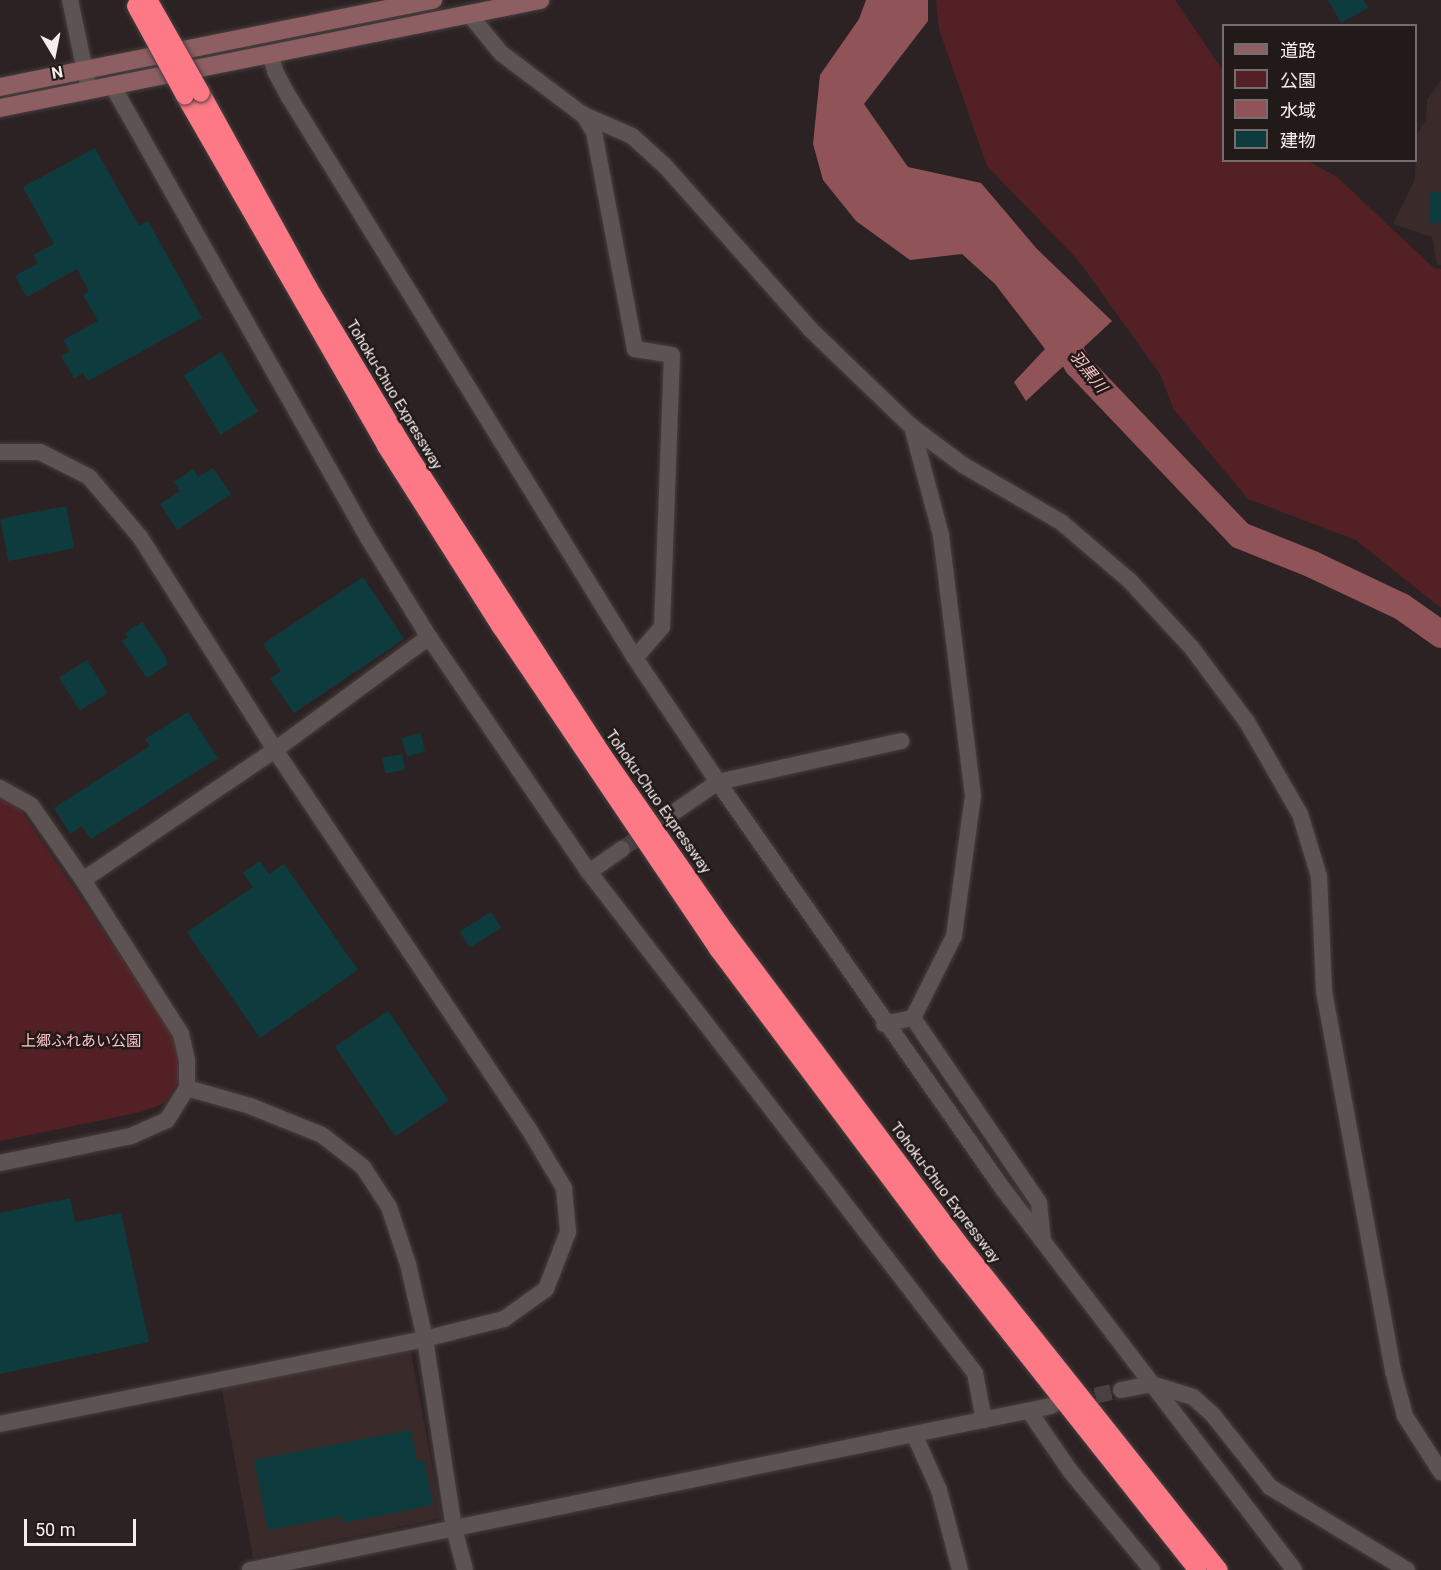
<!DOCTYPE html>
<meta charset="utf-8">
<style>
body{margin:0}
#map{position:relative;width:1441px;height:1570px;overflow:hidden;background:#2c2223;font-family:Roboto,"Noto Sans JP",sans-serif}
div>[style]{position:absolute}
.built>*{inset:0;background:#3a2a2a}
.green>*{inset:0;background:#532025}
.water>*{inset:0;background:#905458}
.river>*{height:27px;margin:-13.5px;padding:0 13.5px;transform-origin:13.5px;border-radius:13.5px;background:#905458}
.building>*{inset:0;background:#0e3c3e;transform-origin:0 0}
.street-tunnel>*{height:16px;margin-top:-8px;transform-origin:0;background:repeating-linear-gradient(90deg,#4a4141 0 16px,transparent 0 24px)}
.roads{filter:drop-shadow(0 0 2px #463e3e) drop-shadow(0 0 2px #463e3e)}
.street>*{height:16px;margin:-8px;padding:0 8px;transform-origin:8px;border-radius:8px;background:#5e5353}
.secondary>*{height:18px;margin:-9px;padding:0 9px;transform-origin:9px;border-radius:9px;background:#8d5e62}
.highway>*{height:18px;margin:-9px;padding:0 9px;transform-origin:9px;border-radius:9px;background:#fc7985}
.bridges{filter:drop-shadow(0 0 2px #463e3e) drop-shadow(0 0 2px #463e3e)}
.highway-bridge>*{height:18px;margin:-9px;padding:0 9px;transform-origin:9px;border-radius:9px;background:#fc7985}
span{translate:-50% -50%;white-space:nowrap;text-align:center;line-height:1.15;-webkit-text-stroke:5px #221919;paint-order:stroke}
.street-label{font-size:15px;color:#f5eeee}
.park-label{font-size:15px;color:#fec4c6}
.water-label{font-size:16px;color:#fec4c6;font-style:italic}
.legend{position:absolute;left:1222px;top:24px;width:195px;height:138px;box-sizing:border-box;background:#221919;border:2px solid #766e6e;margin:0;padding:8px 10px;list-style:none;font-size:18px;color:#f5eeee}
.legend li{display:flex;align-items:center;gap:12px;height:30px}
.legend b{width:30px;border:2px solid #766e6e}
.north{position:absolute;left:24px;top:24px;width:60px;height:60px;-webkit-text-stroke:4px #221919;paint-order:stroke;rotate:170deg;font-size:16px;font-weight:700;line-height:24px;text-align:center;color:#f5eeee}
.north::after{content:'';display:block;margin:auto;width:21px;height:27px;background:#f5eeee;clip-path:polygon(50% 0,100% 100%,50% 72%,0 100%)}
.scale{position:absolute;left:24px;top:1519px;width:112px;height:27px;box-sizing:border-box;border:3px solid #f5eeee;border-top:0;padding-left:8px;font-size:18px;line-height:21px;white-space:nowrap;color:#f5eeee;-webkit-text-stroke:4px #221919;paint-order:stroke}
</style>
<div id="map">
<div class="built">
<div style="clip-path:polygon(1441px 80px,1441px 265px,1437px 265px,1432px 237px,1393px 224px,1415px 179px,1416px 135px,1426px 120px,1427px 100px)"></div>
<div style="clip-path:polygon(405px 1347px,411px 1352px,442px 1518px,253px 1558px,221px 1385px)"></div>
</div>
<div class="green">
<div style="clip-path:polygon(936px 0,1175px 0,1223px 71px,1224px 160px,1308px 161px,1337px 177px,1435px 269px,1441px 269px,1441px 608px,1356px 540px,1248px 499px,1174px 410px,1160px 374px,1078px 260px,987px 166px,939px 29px)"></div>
<div style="clip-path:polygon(0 787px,18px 806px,174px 1035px,180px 1057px,179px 1080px,165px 1103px,141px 1112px,0 1141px)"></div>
</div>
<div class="water">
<div style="clip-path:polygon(866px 0,928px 0,928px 21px,864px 104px,908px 167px,981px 183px,1037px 249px,1112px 321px,1026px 401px,1014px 382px,1045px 349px,995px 284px,962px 254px,910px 260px,856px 221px,823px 180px,813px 144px,820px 75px,859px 19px)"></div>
</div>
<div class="river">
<div style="left:1066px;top:323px;width:23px;rotate:88deg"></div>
<div style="left:1067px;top:346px;width:21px;rotate:61deg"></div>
<div style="left:1077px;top:364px;width:236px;rotate:46.4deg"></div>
<div style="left:1240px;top:535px;width:78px;rotate:21.9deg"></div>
<div style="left:1312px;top:564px;width:98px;rotate:25.3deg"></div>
<div style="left:1401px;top:606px;width:49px;rotate:35deg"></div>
</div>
<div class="building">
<div style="clip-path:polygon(1328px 0,1364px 0,1368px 8px,1341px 23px)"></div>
<div style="clip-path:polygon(95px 148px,139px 226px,148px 221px,202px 318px,88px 381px,83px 373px,74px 378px,61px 356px,70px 351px,63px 340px,98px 321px,83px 295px,89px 291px,77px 269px,27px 297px,15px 276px,38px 263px,33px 255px,54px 244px,23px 187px)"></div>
<div style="left:1429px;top:192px;width:12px;height:31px"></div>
<div style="left:221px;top:352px;width:70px;height:44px;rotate:58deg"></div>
<div style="clip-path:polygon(213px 468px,231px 494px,177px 530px,160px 504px,180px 491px,174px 482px,193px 469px,198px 477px)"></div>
<div style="left:66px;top:506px;width:43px;height:67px;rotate:79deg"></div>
<div style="clip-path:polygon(363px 577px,404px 639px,294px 713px,270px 679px,281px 671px,263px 644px)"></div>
<div style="clip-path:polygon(142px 622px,166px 658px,167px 665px,147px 678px,122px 641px,128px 637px,125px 633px)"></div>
<div style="left:87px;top:660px;width:39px;height:33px;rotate:58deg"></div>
<div style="clip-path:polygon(188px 712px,218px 758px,91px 839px,82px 826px,70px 834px,54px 808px,150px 746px,145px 739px)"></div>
<div style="left:420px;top:733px;width:19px;height:19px;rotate:74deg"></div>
<div style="left:402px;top:754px;width:16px;height:20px;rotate:79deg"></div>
<div style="clip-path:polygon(260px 861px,269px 874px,284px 864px,358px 970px,260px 1038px,187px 932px,253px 887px,243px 873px)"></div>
<div style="left:491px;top:912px;width:19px;height:37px;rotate:58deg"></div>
<div style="left:388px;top:1011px;width:108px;height:64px;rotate:56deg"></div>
<div style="clip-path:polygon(70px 1198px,75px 1222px,121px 1213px,149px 1342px,0 1374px,0 1213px)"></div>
<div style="clip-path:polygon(411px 1430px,417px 1461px,424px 1460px,433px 1505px,343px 1523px,341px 1516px,268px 1530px,254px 1460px)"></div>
</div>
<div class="street-tunnel">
<div style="left:622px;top:849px;width:59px;rotate:-35.3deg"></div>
<div style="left:1072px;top:1401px;width:50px;rotate:-12.7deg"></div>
</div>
<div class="roads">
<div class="street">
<div style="left:70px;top:0;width:92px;rotate:78.1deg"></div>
<div style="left:468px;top:13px;width:52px;rotate:50.5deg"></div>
<div style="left:501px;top:53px;width:101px;rotate:37deg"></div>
<div style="left:582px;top:114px;width:55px;rotate:23.7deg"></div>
<div style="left:632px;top:136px;width:45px;rotate:42.3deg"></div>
<div style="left:665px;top:166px;width:218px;rotate:48.3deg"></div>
<div style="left:810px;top:329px;width:141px;rotate:43.9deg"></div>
<div style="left:912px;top:427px;width:64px;rotate:36.7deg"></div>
<div style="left:963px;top:465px;width:113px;rotate:30.2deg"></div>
<div style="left:1061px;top:522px;width:91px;rotate:40.5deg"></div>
<div style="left:1130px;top:581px;width:90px;rotate:47.3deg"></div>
<div style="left:1191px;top:647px;width:94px;rotate:53.3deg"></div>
<div style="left:1247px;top:722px;width:106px;rotate:60.1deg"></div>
<div style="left:1300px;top:814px;width:65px;rotate:73deg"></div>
<div style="left:1319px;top:876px;width:115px;rotate:87.5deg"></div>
<div style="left:1324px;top:991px;width:386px;rotate:79.7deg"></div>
<div style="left:1393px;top:1371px;width:47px;rotate:75.1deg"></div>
<div style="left:1405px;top:1416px;width:67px;rotate:57.3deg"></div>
<div style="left:270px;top:53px;width:19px;rotate:74deg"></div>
<div style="left:275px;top:71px;width:30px;rotate:62deg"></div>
<div style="left:289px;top:97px;width:659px;rotate:58.34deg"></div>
<div style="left:635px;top:658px;width:149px;rotate:56.2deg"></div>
<div style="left:718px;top:782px;width:497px;rotate:55deg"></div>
<div style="left:1003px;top:1189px;width:479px;rotate:52.6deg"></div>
<div style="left:112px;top:85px;width:520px;rotate:60.53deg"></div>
<div style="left:368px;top:538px;width:116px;rotate:58.4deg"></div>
<div style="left:429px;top:637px;width:284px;rotate:55.8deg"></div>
<div style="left:589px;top:872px;width:632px;rotate:52.39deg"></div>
<div style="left:975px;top:1373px;width:48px;rotate:79.2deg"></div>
<div style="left:583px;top:114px;width:21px;rotate:59deg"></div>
<div style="left:594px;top:132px;width:221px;rotate:79.3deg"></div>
<div style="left:635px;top:349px;width:37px;rotate:9deg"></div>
<div style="left:672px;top:355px;width:272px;rotate:92.1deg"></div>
<div style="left:662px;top:627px;width:41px;rotate:131.1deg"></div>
<div style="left:0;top:452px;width:40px"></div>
<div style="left:40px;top:452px;width:55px;rotate:27deg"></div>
<div style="left:89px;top:477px;width:79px;rotate:49.6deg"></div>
<div style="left:140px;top:537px;width:252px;rotate:57.6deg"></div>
<div style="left:275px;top:750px;width:453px;rotate:56.2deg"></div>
<div style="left:527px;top:1126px;width:72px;rotate:59.2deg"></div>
<div style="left:564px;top:1188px;width:44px;rotate:84.8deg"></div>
<div style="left:568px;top:1232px;width:61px;rotate:111.1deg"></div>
<div style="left:546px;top:1289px;width:52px;rotate:144.5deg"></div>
<div style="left:504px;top:1319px;width:81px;rotate:165.8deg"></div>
<div style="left:425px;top:1339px;width:433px;rotate:168.7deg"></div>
<div style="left:0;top:788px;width:35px;rotate:29deg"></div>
<div style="left:31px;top:805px;width:91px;rotate:55.3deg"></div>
<div style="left:83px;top:880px;width:183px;rotate:57.5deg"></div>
<div style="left:181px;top:1034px;width:27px;rotate:77deg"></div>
<div style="left:187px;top:1060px;width:28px;rotate:90deg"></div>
<div style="left:187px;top:1088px;width:38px;rotate:122deg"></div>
<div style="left:167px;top:1120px;width:39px;rotate:156deg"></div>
<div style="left:131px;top:1136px;width:134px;rotate:168.4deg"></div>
<div style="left:670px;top:815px;width:58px;rotate:-34.5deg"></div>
<div style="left:718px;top:782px;width:188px;rotate:-12.6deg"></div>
<div style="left:589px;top:872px;width:40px;rotate:-34.9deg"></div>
<div style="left:83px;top:880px;width:232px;rotate:-34.1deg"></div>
<div style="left:275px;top:750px;width:191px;rotate:-36.3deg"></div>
<div style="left:913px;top:1018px;width:224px;rotate:55.7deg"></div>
<div style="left:1039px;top:1203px;width:38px;rotate:84deg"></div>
<div style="left:884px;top:1024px;width:30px;rotate:-12deg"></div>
<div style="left:913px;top:1018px;width:92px;rotate:-63.4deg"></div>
<div style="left:954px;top:936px;width:141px;rotate:-82.3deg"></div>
<div style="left:973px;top:796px;width:263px;rotate:-97deg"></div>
<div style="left:941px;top:535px;width:112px;rotate:-105deg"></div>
<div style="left:187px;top:1088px;width:66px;rotate:15.9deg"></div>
<div style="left:250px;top:1106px;width:78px;rotate:21.9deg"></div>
<div style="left:322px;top:1135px;width:52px;rotate:38deg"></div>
<div style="left:363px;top:1167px;width:48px;rotate:57deg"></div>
<div style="left:389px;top:1207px;width:60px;rotate:71.6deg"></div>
<div style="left:408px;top:1264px;width:77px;rotate:77.2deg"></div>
<div style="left:425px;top:1339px;width:191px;rotate:81.3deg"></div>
<div style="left:454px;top:1528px;width:43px;rotate:75.3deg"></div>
<div style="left:1121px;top:1390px;width:31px;rotate:-11deg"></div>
<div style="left:1151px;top:1384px;width:44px;rotate:17.2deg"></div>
<div style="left:1193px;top:1397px;width:27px;rotate:42deg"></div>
<div style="left:1213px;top:1415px;width:92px;rotate:51.6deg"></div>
<div style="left:1270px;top:1487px;width:160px;rotate:31.2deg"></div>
<div style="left:1029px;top:1411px;width:74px;rotate:55.5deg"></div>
<div style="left:1071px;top:1472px;width:127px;rotate:50.4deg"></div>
<div style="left:914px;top:1434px;width:61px;rotate:65.9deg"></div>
<div style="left:939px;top:1490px;width:83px;rotate:75.3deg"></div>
<div style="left:250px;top:1570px;width:818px;rotate:-11.57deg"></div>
</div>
<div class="secondary">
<div style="left:0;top:87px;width:442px;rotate:-11.4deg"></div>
<div style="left:0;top:108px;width:551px;rotate:-11.31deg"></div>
</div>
<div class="highway">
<div style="left:201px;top:93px;width:222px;rotate:61.1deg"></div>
<div style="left:308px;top:287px;width:191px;rotate:59.1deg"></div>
<div style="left:406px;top:451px;width:361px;rotate:57.1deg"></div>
<div style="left:602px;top:754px;width:207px;rotate:55.2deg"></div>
<div style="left:720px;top:924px;width:414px;rotate:53.2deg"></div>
<div style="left:968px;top:1255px;width:403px;rotate:51.5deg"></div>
<div style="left:185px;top:96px;width:404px;rotate:60.1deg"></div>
<div style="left:386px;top:446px;width:214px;rotate:57.6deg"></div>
<div style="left:501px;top:627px;width:388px;rotate:56deg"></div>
<div style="left:718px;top:949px;width:383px;rotate:53.1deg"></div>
<div style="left:948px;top:1255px;width:402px;rotate:51.6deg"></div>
</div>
</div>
<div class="bridges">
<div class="highway-bridge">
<div style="left:150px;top:3px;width:103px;rotate:60.5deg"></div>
<div style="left:136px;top:6px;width:102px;rotate:61.4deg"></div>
</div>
</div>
<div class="street-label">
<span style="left:394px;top:395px;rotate:59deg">Tohoku-Chuo Expressway</span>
<span style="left:658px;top:802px;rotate:55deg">Tohoku-Chuo Expressway</span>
<span style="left:945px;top:1193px;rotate:53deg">Tohoku-Chuo Expressway</span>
</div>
<div class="park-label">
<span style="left:81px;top:1042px">上郷ふれあい公園</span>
</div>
<div class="water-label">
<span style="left:1088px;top:372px;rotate:51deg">羽黒川</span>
</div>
<ul class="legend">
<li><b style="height:8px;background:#8d5e62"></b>道路</li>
<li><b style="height:16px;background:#532025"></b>公園</li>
<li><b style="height:16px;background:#905458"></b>水域</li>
<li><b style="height:16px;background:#0e3c3e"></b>建物</li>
</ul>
<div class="north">N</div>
<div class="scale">50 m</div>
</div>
